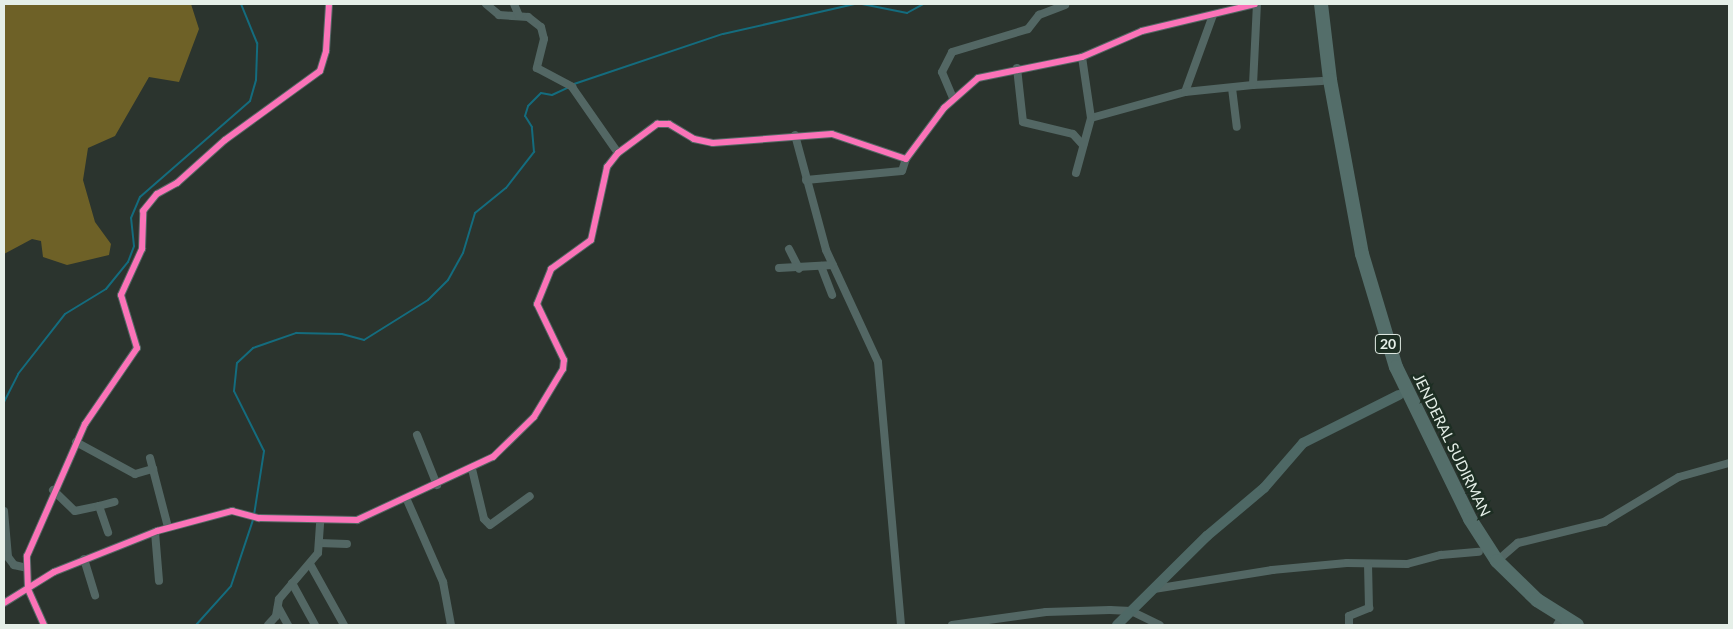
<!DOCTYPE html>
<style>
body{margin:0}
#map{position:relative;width:1733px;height:629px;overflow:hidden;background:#2b342e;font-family:Lato,sans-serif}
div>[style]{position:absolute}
.forest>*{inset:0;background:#6e6127}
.stream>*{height:2px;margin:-1px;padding:0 1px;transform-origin:1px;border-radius:1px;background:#146c7e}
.street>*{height:8px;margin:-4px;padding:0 4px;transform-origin:4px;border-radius:4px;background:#536764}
.secondary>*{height:10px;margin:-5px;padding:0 5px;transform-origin:5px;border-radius:5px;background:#4e6865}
.highway>*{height:14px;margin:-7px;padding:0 7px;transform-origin:7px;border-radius:7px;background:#546e6a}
.cycleway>*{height:6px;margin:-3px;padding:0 3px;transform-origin:3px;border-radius:3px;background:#fb73b8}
span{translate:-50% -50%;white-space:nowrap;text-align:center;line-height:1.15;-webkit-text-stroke:5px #1d2e23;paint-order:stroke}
.shield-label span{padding:1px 4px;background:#1d2e23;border:1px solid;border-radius:4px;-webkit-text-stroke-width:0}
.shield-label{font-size:14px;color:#e5efe8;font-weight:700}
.street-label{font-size:15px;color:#e5efe8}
.frame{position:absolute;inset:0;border:5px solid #e5efe8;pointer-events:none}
</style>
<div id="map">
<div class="forest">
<div style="clip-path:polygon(4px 4px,191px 4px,199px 29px,179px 82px,149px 77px,115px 136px,88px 148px,83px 180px,95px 222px,111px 244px,109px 255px,67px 265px,43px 257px,41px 241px,32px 239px,4px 254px)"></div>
</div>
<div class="stream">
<div style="left:862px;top:4px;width:46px;rotate:11.3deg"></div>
<div style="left:907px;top:13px;width:18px;rotate:-29deg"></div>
<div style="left:574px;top:84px;width:157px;rotate:-18.6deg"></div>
<div style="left:723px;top:34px;width:135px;rotate:-12.8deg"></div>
<div style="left:4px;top:402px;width:31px;rotate:-63deg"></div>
<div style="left:18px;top:374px;width:76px;rotate:-51.9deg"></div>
<div style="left:65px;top:314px;width:48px;rotate:-31.4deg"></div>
<div style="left:106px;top:289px;width:35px;rotate:-51deg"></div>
<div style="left:128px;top:262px;width:17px;rotate:-69deg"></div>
<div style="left:134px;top:246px;width:28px;rotate:-96deg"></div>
<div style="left:131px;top:218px;width:23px;rotate:-67deg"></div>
<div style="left:140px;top:197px;width:146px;rotate:-41.1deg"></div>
<div style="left:250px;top:101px;width:22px;rotate:-74deg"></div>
<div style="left:256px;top:80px;width:37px;rotate:-88deg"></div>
<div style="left:257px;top:43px;width:42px;rotate:-112.3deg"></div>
<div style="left:254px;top:515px;width:65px;rotate:-81.1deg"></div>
<div style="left:264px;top:451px;width:67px;rotate:-116.6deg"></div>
<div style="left:234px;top:391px;width:28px;rotate:-84deg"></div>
<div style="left:237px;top:363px;width:22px;rotate:-43deg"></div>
<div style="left:253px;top:348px;width:46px;rotate:-19.2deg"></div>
<div style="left:296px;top:333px;width:46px;rotate:1.2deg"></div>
<div style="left:342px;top:334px;width:23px;rotate:15deg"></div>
<div style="left:364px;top:340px;width:75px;rotate:-32deg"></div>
<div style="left:428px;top:300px;width:28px;rotate:-45deg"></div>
<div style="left:448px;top:280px;width:31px;rotate:-61deg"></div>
<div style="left:463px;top:253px;width:42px;rotate:-73.3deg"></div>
<div style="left:475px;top:213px;width:40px;rotate:-39deg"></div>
<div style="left:506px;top:188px;width:46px;rotate:-52.1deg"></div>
<div style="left:534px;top:152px;width:25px;rotate:-95deg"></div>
<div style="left:532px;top:127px;width:13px;rotate:-122deg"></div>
<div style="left:525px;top:116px;width:10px;rotate:-73deg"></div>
<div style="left:528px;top:106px;width:18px;rotate:-45deg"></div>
<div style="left:541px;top:93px;width:11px;rotate:10deg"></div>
<div style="left:552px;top:95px;width:17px;rotate:-25deg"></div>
<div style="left:196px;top:625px;width:52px;rotate:-48.1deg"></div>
<div style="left:231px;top:586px;width:70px;rotate:-71.6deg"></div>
</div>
<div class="street">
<div style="left:486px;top:4px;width:17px;rotate:40deg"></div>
<div style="left:499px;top:15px;width:29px;rotate:4deg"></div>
<div style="left:528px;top:17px;width:16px;rotate:38deg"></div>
<div style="left:541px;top:27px;width:12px;rotate:76deg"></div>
<div style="left:544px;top:39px;width:30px;rotate:104deg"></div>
<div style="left:537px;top:68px;width:40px;rotate:28deg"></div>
<div style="left:572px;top:87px;width:80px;rotate:55.1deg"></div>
<div style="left:514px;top:4px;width:13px;rotate:67deg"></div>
<div style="left:1017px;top:68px;width:54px;rotate:83.7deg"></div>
<div style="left:1023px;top:122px;width:51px;rotate:13.5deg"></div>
<div style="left:1073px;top:134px;width:15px;rotate:48deg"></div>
<div style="left:1253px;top:85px;width:69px;rotate:-3.3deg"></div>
<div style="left:1232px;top:88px;width:39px;rotate:83deg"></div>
<div style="left:1185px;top:92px;width:82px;rotate:-70deg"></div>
<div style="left:953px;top:98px;width:28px;rotate:-113deg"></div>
<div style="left:942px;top:72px;width:22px;rotate:-63deg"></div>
<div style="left:952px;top:52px;width:79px;rotate:-16.8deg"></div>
<div style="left:1028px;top:29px;width:18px;rotate:-52deg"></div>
<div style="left:1039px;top:15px;width:28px;rotate:-21deg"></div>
<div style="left:1091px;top:118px;width:98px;rotate:-15.5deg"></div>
<div style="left:1185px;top:92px;width:68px;rotate:-5.9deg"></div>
<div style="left:1253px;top:85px;width:81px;rotate:-87.2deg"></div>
<div style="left:795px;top:135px;width:119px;rotate:74.9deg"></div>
<div style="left:826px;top:250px;width:123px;rotate:65.1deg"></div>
<div style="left:878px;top:362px;width:264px;rotate:85deg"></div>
<div style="left:1076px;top:173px;width:57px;rotate:-74.7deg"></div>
<div style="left:1091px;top:118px;width:62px;rotate:-98.4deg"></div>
<div style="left:806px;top:180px;width:96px;rotate:-5.4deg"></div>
<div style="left:902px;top:171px;width:13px;rotate:-72deg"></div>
<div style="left:789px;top:249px;width:22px;rotate:63deg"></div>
<div style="left:821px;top:266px;width:31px;rotate:69deg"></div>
<div style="left:779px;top:268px;width:54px;rotate:-3.2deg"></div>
<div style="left:417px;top:435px;width:54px;rotate:68.2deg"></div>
<div style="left:76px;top:442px;width:67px;rotate:28.5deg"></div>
<div style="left:135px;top:474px;width:19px;rotate:-16deg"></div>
<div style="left:150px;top:458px;width:71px;rotate:75.4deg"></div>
<div style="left:472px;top:469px;width:51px;rotate:76.5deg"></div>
<div style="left:484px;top:519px;width:8px;rotate:45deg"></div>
<div style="left:490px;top:525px;width:49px;rotate:-35.9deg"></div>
<div style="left:53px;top:490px;width:30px;rotate:44deg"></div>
<div style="left:75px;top:511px;width:25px;rotate:-12deg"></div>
<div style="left:99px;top:506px;width:28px;rotate:71deg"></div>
<div style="left:407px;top:500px;width:90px;rotate:66.3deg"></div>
<div style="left:443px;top:582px;width:44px;rotate:79.5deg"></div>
<div style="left:99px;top:506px;width:16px;rotate:-15deg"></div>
<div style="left:4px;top:511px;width:46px;rotate:85deg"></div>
<div style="left:8px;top:557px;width:10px;rotate:53deg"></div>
<div style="left:14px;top:565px;width:13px;rotate:13deg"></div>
<div style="left:155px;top:532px;width:49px;rotate:85.3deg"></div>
<div style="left:319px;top:543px;width:28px;rotate:2deg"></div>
<div style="left:84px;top:559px;width:38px;rotate:73deg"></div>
<div style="left:1497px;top:561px;width:28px;rotate:-41deg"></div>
<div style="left:1518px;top:543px;width:89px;rotate:-13.7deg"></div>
<div style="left:1604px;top:522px;width:87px;rotate:-31deg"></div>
<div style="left:1679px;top:477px;width:52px;rotate:-15.6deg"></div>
<div style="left:310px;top:564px;width:70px;rotate:60.9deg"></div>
<div style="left:292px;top:583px;width:48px;rotate:61.3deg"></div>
<div style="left:1154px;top:589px;width:120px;rotate:-9.1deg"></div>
<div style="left:1272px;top:570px;width:75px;rotate:-5.3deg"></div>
<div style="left:1347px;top:563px;width:60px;rotate:1deg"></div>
<div style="left:1407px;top:564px;width:35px;rotate:-15deg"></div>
<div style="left:1441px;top:555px;width:38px;rotate:-5deg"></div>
<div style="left:4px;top:603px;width:59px;rotate:-31.8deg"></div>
<div style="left:54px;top:572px;width:111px;rotate:-21.7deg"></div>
<div style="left:157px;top:531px;width:78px;rotate:-14.9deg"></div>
<div style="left:232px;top:511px;width:28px;rotate:15deg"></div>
<div style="left:259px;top:518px;width:98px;rotate:1.2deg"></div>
<div style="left:357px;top:520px;width:150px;rotate:-24.9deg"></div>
<div style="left:493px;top:457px;width:57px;rotate:-44.3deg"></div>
<div style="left:534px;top:417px;width:56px;rotate:-58.9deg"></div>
<div style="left:563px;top:369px;width:9px;rotate:-84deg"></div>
<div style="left:564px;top:360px;width:62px;rotate:-115.7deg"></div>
<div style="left:537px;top:304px;width:38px;rotate:-68deg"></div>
<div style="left:551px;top:269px;width:49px;rotate:-35.9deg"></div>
<div style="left:591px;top:240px;width:75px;rotate:-77.6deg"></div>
<div style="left:607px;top:167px;width:18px;rotate:-52deg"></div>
<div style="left:618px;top:153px;width:49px;rotate:-36.6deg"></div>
<div style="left:657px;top:124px;width:12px"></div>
<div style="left:669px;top:124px;width:29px;rotate:31deg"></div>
<div style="left:694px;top:139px;width:19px;rotate:12deg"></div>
<div style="left:713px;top:143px;width:119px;rotate:-4.3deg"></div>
<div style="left:832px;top:134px;width:78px;rotate:18.7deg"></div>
<div style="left:906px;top:159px;width:64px;rotate:-53.3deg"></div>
<div style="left:944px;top:108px;width:45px;rotate:-41.4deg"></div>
<div style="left:978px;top:78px;width:106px;rotate:-11.4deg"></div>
<div style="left:1082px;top:57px;width:65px;rotate:-23.4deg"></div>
<div style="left:1142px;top:31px;width:116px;rotate:-13.4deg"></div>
<div style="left:278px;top:607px;width:21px;rotate:61deg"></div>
<div style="left:44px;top:625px;width:39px;rotate:-114deg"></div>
<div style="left:28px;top:589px;width:33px;rotate:-92deg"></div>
<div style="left:27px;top:556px;width:144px;rotate:-66.3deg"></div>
<div style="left:85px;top:424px;width:92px;rotate:-55.6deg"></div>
<div style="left:137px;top:348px;width:55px;rotate:-106.8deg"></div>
<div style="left:121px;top:295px;width:51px;rotate:-65.5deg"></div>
<div style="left:142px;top:249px;width:38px;rotate:-88deg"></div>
<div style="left:143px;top:211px;width:22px;rotate:-51deg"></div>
<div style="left:157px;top:194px;width:23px;rotate:-29deg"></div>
<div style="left:177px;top:183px;width:64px;rotate:-41.9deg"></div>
<div style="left:225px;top:140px;width:117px;rotate:-36deg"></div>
<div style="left:320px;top:71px;width:21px;rotate:-73deg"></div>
<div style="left:326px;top:51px;width:47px;rotate:-86.3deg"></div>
<div style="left:268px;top:625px;width:12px;rotate:-48deg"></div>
<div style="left:276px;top:616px;width:17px;rotate:-80deg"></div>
<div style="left:279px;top:599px;width:60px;rotate:-49.7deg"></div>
<div style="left:318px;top:553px;width:32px;rotate:-86deg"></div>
<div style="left:952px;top:625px;width:95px;rotate:-7.9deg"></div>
<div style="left:1046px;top:612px;width:64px;rotate:-1.8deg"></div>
<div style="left:1110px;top:610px;width:21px;rotate:3deg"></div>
<div style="left:1131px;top:611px;width:32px;rotate:26deg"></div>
<div style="left:1349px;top:625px;width:9px;rotate:-90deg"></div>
<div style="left:1349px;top:616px;width:22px;rotate:-22deg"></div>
<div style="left:1369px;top:608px;width:44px;rotate:-91.3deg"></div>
<div style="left:1557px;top:625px;width:2px;rotate:-63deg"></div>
</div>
<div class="secondary">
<div style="left:1117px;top:625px;width:127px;rotate:-44.7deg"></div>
<div style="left:1207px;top:536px;width:75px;rotate:-40.1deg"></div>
<div style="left:1264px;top:488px;width:60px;rotate:-49.1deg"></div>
<div style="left:1303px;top:443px;width:107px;rotate:-26.6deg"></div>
</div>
<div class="highway">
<div style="left:1321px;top:4px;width:77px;rotate:83.2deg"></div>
<div style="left:1330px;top:80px;width:177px;rotate:79.6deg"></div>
<div style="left:1362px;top:254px;width:118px;rotate:73.3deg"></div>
<div style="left:1396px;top:367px;width:169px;rotate:64deg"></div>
<div style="left:1470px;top:519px;width:50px;rotate:57.3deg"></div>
<div style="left:1497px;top:561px;width:56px;rotate:44.3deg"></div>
<div style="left:1537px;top:600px;width:47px;rotate:32deg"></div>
</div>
<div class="cycleway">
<div style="left:4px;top:603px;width:59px;rotate:-31.8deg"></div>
<div style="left:54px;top:572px;width:111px;rotate:-21.7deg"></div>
<div style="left:157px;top:531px;width:78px;rotate:-14.9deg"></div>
<div style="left:232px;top:511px;width:28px;rotate:15deg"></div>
<div style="left:259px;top:518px;width:98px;rotate:1.2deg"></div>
<div style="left:357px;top:520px;width:150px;rotate:-24.9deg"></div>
<div style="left:493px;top:457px;width:57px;rotate:-44.3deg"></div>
<div style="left:534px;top:417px;width:56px;rotate:-58.9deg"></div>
<div style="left:563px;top:369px;width:9px;rotate:-84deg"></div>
<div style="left:564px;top:360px;width:62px;rotate:-115.7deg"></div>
<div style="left:537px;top:304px;width:38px;rotate:-68deg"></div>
<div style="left:551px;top:269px;width:49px;rotate:-35.9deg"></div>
<div style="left:591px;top:240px;width:75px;rotate:-77.6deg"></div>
<div style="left:607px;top:167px;width:18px;rotate:-52deg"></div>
<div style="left:618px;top:153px;width:49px;rotate:-36.6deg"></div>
<div style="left:657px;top:124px;width:12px"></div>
<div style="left:669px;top:124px;width:29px;rotate:31deg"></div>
<div style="left:694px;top:139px;width:19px;rotate:12deg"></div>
<div style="left:713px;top:143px;width:119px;rotate:-4.3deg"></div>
<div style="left:832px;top:134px;width:78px;rotate:18.7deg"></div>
<div style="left:906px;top:159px;width:64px;rotate:-53.3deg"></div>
<div style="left:944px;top:108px;width:45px;rotate:-41.4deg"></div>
<div style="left:978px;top:78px;width:106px;rotate:-11.4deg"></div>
<div style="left:1082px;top:57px;width:65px;rotate:-23.4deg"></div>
<div style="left:1142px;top:31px;width:116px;rotate:-13.4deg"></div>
<div style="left:44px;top:625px;width:39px;rotate:-114deg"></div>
<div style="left:28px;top:589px;width:33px;rotate:-92deg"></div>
<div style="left:27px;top:556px;width:144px;rotate:-66.3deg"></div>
<div style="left:85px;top:424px;width:92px;rotate:-55.6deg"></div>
<div style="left:137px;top:348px;width:55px;rotate:-106.8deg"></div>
<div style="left:121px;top:295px;width:51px;rotate:-65.5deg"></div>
<div style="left:142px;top:249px;width:38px;rotate:-88deg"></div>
<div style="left:143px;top:211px;width:22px;rotate:-51deg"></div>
<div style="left:157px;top:194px;width:23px;rotate:-29deg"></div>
<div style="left:177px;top:183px;width:64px;rotate:-41.9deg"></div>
<div style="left:225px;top:140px;width:117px;rotate:-36deg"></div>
<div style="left:320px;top:71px;width:21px;rotate:-73deg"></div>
<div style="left:326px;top:51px;width:47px;rotate:-86.3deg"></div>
</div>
<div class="shield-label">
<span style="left:1388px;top:344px">20</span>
</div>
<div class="street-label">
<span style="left:1452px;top:445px;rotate:64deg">JENDERAL SUDIRMAN</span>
</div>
<div class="frame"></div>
</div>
